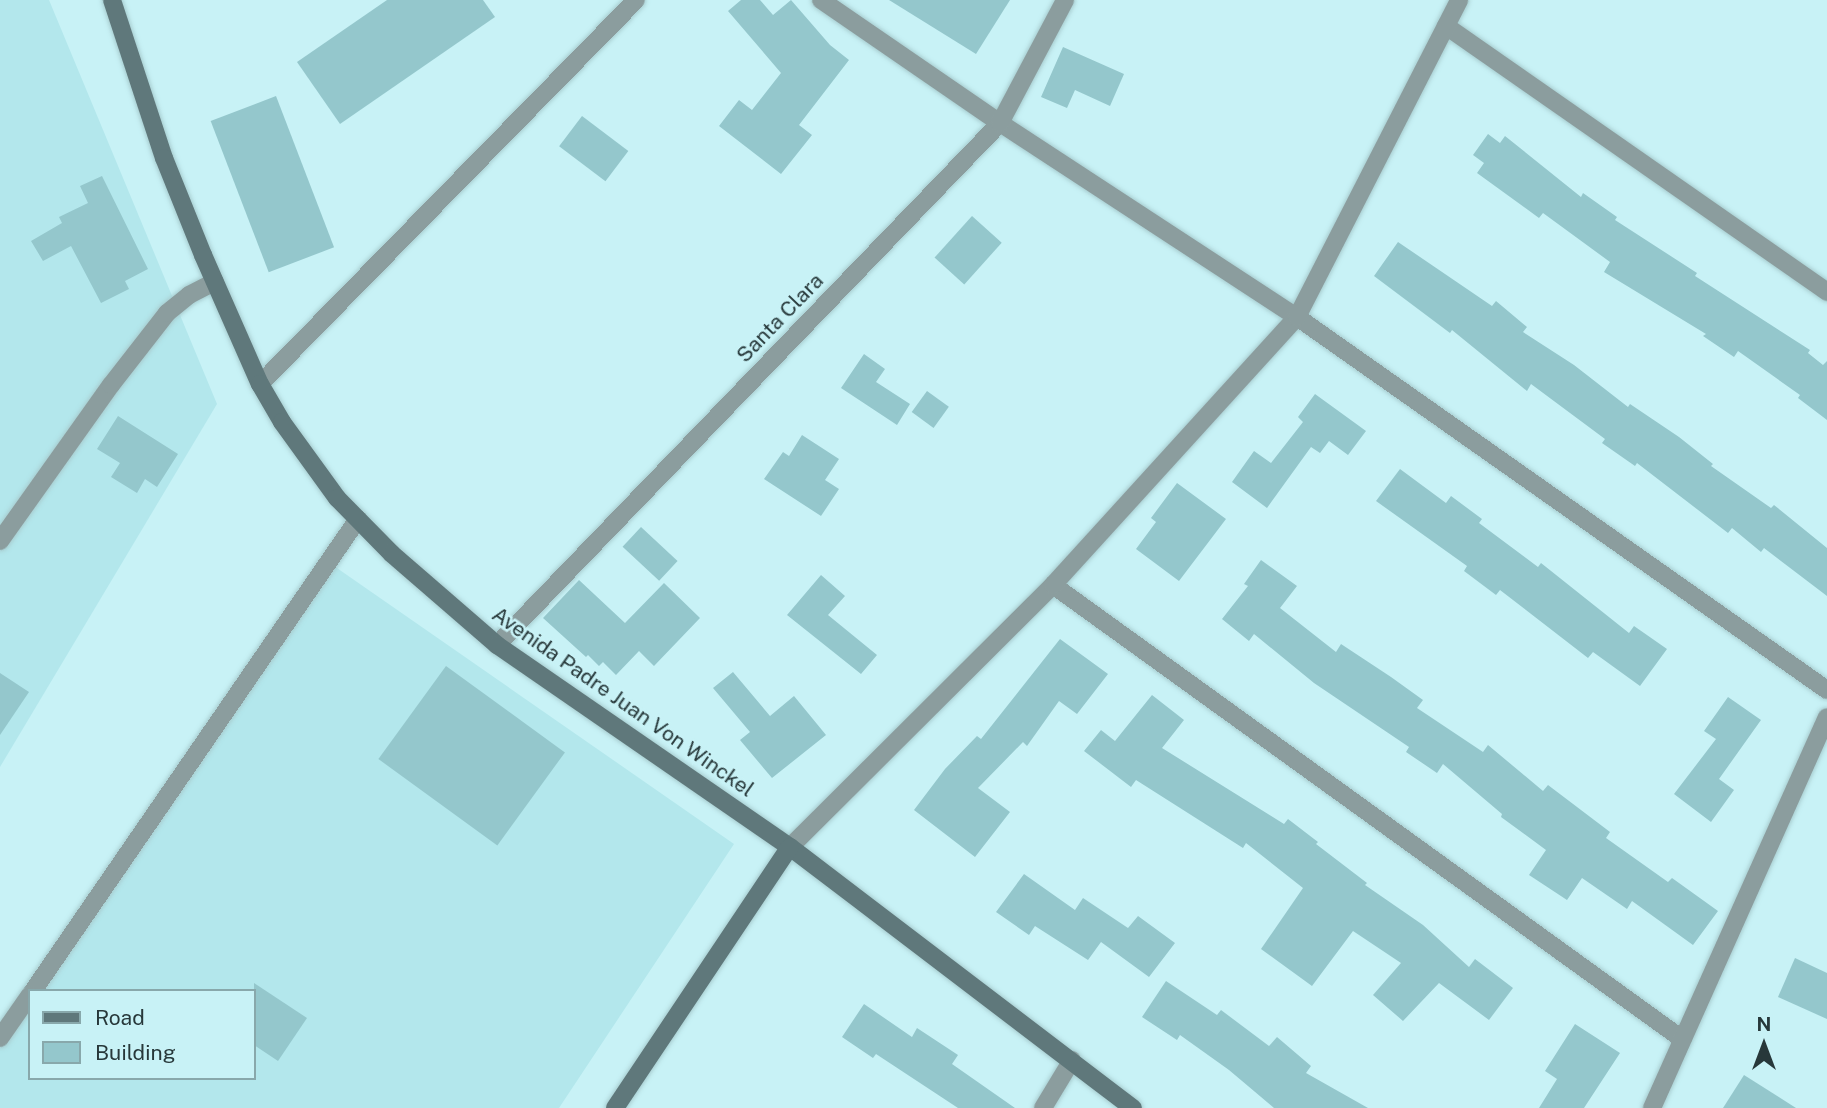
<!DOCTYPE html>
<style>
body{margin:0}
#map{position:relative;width:1827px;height:1108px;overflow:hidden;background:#c8f2f6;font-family:"Public Sans",sans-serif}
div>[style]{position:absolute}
.built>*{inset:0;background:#b3e7ec}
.building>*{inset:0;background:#94c7cc;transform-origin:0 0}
.roads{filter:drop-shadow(0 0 2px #a8cdd0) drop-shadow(0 0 2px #a8cdd0)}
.minor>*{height:18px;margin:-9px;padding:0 9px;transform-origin:9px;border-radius:9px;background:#8b9d9e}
.secondary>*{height:18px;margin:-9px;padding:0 9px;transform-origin:9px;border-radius:9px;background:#5f787b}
span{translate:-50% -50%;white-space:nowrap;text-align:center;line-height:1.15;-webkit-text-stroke:5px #c8f2f6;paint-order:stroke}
.street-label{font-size:21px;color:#27383a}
.legend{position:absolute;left:28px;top:989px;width:228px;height:91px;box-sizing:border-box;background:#c8f2f6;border:2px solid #88a8ab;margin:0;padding:9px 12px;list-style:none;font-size:21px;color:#27383a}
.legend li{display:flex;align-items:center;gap:14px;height:35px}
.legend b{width:35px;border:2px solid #88a8ab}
.north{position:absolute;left:1729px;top:1010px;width:70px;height:70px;-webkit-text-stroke:5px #c8f2f6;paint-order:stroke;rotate:0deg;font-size:19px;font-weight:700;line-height:28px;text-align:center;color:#27383a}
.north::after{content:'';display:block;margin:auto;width:24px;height:32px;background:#27383a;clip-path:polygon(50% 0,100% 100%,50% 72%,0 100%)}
</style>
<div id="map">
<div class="built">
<div style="clip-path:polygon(0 0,49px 0,217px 404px,0 767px)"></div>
<div style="clip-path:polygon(evenodd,334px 566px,734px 844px,559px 1108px,0 1108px,0 1026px,334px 566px,30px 991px,254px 991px,254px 1078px,30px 1078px,30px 991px)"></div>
</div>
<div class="building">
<div style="clip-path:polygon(387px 0,483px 0,495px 17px,340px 124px,297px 62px)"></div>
<div style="clip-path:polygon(741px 0,760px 0,773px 15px,791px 0,830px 45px,849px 60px,799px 125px,812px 135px,781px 174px,719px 126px,739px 100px,752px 110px,781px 73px,728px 11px)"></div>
<div style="clip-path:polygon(889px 0,1010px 0,976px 54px)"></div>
<div style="clip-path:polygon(1063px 47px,1124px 74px,1110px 106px,1075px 90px,1067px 108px,1041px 97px)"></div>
<div style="left:276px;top:96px;width:162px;height:70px;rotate:69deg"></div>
<div style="left:582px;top:116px;width:58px;height:38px;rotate:37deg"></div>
<div style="clip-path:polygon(1488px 134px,1500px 143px,1505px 136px,1581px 197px,1583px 193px,1617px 217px,1615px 220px,1697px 273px,1695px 276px,1810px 350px,1808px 353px,1823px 365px,1827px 361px,1827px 420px,1798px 398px,1800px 395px,1738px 351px,1734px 357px,1703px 336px,1706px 334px,1604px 272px,1610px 262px,1543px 213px,1539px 218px,1477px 173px,1484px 163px,1473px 155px)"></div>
<div style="clip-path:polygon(102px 176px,148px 269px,125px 281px,129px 289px,101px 303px,71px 246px,43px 261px,31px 241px,62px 223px,59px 217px,88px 203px,80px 186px)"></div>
<div style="left:972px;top:216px;width:40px;height:56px;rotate:42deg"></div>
<div style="clip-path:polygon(1398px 242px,1492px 306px,1496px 301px,1527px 327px,1523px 332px,1574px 365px,1628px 407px,1630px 404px,1679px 437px,1713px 464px,1711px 466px,1771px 508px,1774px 505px,1827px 548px,1827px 596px,1764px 548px,1761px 552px,1732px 528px,1728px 533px,1637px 463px,1635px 466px,1602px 443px,1605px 439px,1531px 384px,1527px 391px,1452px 330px,1450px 333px,1374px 276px)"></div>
<div style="clip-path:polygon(864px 354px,885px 369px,876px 382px,910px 404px,897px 425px,841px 388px)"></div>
<div style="left:927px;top:391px;width:27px;height:26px;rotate:36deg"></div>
<div style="clip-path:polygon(1315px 394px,1366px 431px,1348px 455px,1329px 441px,1320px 453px,1311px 447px,1267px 508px,1232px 482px,1254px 451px,1271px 463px,1303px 422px,1298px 417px)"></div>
<div style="clip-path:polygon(118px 416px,178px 454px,157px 487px,145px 479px,137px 493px,111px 477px,120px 463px,97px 449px)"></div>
<div style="clip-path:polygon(802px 435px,839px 459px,825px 480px,839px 489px,821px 516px,764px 479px,783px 452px,789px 456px)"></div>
<div style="clip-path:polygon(1400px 469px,1446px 503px,1451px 496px,1482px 519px,1479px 523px,1538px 567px,1541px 563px,1629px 633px,1634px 626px,1667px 649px,1640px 686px,1593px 652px,1588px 658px,1500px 590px,1496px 595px,1464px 571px,1467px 566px,1376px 501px)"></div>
<div style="clip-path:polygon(1177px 483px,1226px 519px,1179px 581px,1136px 549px,1156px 522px,1151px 518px)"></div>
<div style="left:641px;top:527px;width:50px;height:27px;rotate:43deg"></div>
<div style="clip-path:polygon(1261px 560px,1297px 586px,1280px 608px,1336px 652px,1341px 644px,1391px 677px,1423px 700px,1417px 708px,1483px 752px,1488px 745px,1543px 791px,1548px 785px,1610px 832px,1606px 838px,1668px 882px,1672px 878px,1718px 911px,1693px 945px,1632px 901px,1627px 909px,1582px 878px,1567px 900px,1529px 875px,1546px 850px,1501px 817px,1502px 814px,1443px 764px,1437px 773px,1406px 752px,1409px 747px,1314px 683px,1254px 634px,1249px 641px,1222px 619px,1248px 586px,1244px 584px)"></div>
<div style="clip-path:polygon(821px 575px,845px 596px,828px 615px,877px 655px,861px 674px,787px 615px)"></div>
<div style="clip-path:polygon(579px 580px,625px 623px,664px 583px,700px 618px,654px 666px,639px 651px,616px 675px,603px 662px,599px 666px,588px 655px,586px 657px,543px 618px)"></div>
<div style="clip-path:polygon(1060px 639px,1108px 674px,1077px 714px,1059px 701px,1027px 746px,1023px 742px,978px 788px,1010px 812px,975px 857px,914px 810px,945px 769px,977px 736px,981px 739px)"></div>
<div style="left:446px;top:666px;width:147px;height:115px;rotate:36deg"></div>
<div style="clip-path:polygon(733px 672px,770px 716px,794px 696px,826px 735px,772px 778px,740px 740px,750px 732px,713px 688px)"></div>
<div style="clip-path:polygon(0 673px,29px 692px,0 735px)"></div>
<div style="clip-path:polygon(1152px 695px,1184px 720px,1162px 748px,1284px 824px,1288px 819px,1318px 842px,1316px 844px,1367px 883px,1365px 885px,1423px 925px,1469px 967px,1475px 959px,1513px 988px,1489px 1020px,1439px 983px,1403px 1021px,1373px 995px,1401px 963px,1353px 931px,1312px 986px,1261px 949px,1303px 888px,1246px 843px,1243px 848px,1136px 780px,1131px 787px,1084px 751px,1101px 730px,1115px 741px)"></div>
<div style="clip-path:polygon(1728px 697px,1761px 720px,1719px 779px,1734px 790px,1711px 822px,1674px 794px,1716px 739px,1704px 731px)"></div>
<div style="clip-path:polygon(1024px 874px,1075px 910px,1083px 898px,1128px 928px,1138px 916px,1175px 943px,1149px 977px,1101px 942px,1088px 960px,1035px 926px,1029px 935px,996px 912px)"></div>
<div style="clip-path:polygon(1795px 958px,1827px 973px,1827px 1019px,1778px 997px)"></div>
<div style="clip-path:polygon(1166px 981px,1217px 1015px,1221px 1010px,1269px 1046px,1277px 1037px,1311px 1066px,1306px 1073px,1368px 1108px,1274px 1108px,1229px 1070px,1180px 1035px,1177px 1040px,1142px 1017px)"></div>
<div style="clip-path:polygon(254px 983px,307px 1018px,278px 1061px,254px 1045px)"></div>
<div style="clip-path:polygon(864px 1004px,912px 1037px,917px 1028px,958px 1055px,952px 1064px,1015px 1108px,958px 1108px,876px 1054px,873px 1058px,842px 1037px)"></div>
<div style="clip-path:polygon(1575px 1024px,1620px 1053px,1584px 1108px,1539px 1108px,1557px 1079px,1545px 1071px)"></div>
<div style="clip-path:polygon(1744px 1075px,1796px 1108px,1723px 1108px)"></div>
</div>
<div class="roads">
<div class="minor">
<div style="left:821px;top:0;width:217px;rotate:34.5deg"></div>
<div style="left:1000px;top:123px;width:355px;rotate:33.2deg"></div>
<div style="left:1297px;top:317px;width:648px;rotate:35.14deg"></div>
<div style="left:1446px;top:26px;width:465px;rotate:34.9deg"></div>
<div style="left:260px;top:384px;width:537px;rotate:-45.6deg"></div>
<div style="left:0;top:541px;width:191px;rotate:-54.6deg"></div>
<div style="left:111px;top:385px;width:91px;rotate:-52.1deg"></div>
<div style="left:167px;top:313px;width:28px;rotate:-39deg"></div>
<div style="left:189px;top:295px;width:29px;rotate:-27deg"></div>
<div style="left:1053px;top:585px;width:776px;rotate:35.82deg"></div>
<div style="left:497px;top:645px;width:725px;rotate:-46.06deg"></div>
<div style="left:1000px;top:123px;width:139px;rotate:-62.1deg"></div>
<div style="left:790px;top:847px;width:371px;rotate:-44.9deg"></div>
<div style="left:1053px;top:585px;width:362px;rotate:-47.7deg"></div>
<div style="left:1297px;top:317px;width:356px;rotate:-62.9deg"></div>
<div style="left:33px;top:991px;width:573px;rotate:-55.45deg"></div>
<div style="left:0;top:1038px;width:52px;rotate:-55.1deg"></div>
<div style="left:1043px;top:1108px;width:56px;rotate:-58.9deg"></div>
<div style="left:1652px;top:1108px;width:428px;rotate:-65.9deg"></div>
</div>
<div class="secondary">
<div style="left:112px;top:0;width:166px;rotate:71.8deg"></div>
<div style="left:164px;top:158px;width:105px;rotate:68.1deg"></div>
<div style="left:203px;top:255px;width:141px;rotate:66.2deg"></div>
<div style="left:260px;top:384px;width:44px;rotate:59.9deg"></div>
<div style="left:282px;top:422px;width:94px;rotate:54.1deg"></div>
<div style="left:337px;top:498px;width:78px;rotate:45.5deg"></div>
<div style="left:392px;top:554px;width:139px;rotate:40.9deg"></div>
<div style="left:497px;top:645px;width:356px;rotate:34.6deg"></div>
<div style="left:790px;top:847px;width:431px;rotate:37.3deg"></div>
<div style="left:615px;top:1108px;width:314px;rotate:-56.2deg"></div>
</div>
</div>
<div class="street-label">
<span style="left:780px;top:318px;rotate:-46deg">Santa Clara</span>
<span style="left:623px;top:702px;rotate:35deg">Avenida Padre Juan Von Winckel</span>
</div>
<ul class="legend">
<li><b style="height:9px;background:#5f787b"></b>Road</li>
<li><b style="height:19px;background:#94c7cc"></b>Building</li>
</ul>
<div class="north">N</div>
</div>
